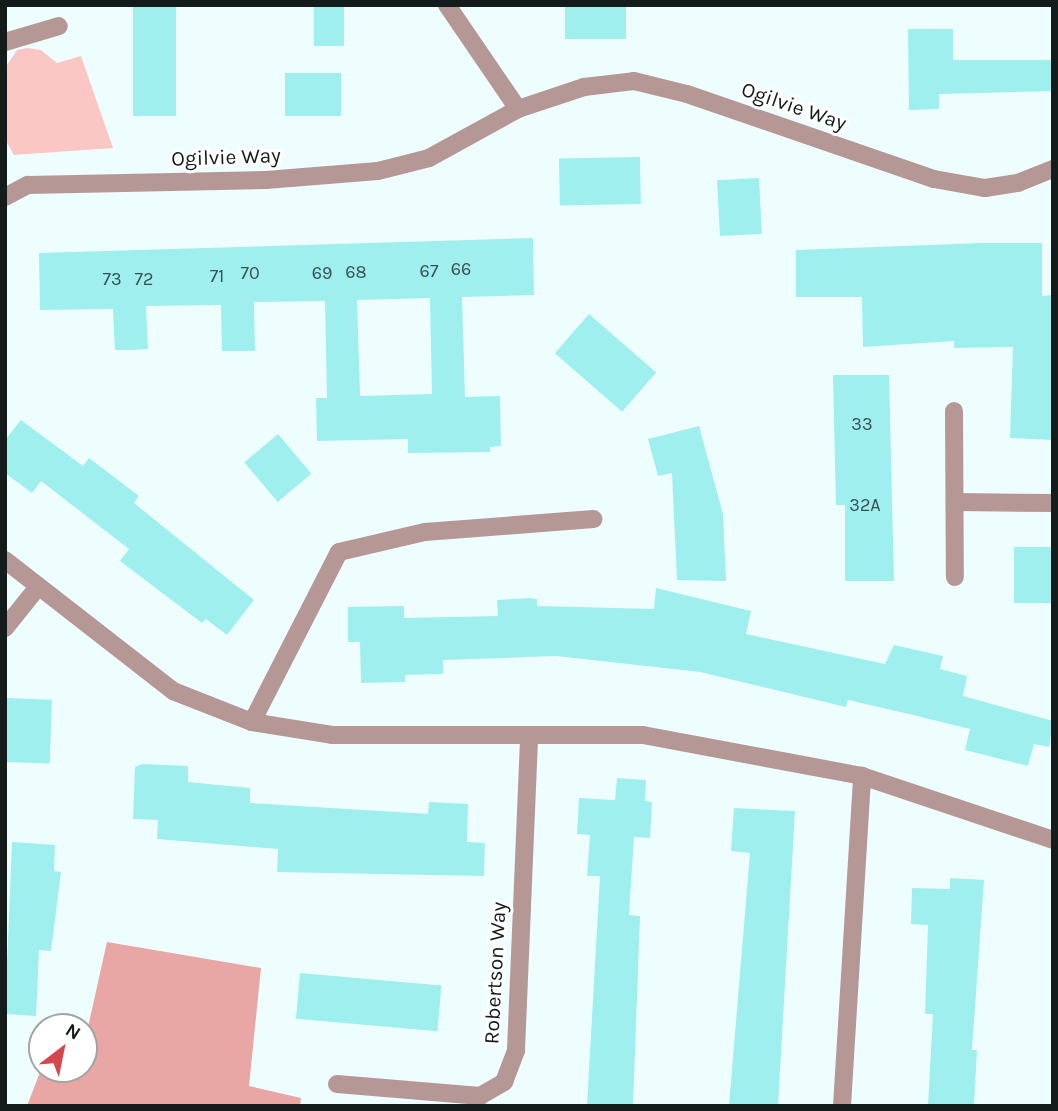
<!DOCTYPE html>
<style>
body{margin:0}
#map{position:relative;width:1058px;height:1111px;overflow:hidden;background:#eefefe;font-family:Karla,sans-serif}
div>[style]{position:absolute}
.green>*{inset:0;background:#fac7c5}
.forest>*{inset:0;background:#e8a6a4}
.building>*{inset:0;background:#9fefef;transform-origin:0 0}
.minor>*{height:18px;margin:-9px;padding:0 9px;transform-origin:9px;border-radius:9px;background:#b59896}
span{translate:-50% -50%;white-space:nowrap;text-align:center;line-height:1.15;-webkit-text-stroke:6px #fff;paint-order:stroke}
.number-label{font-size:18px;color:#375050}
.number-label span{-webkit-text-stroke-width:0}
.street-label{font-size:21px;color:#141b1b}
.frame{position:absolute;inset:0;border:7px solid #141b1b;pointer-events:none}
.north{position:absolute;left:28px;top:1013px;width:70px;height:70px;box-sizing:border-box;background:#fff;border:2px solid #a1a4a4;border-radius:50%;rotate:32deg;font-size:19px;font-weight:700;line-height:28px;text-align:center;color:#141b1b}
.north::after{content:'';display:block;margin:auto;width:24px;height:32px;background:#d6464d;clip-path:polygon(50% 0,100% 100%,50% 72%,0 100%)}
</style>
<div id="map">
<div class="green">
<div style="clip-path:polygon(27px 48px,41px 50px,57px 63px,81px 56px,113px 148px,14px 155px,5px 139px,5px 68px,17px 50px)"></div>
</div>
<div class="forest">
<div style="clip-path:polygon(107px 942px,261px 968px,249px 1086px,301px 1098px,300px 1106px,27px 1106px,42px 1067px,84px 1069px,84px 1045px)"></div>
</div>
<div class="building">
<div style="left:133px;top:5px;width:43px;height:111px"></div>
<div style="left:314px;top:5px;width:30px;height:41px"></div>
<div style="left:565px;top:5px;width:61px;height:34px"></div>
<div style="clip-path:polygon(908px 29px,953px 29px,953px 60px,1053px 60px,1053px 91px,939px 94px,939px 109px,909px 110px)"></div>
<div style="left:285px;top:73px;width:56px;height:43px"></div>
<div style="left:640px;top:157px;width:47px;height:81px;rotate:89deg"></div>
<div style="left:759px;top:178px;width:56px;height:42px;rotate:87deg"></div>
<div style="clip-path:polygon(evenodd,533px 238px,534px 295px,462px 297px,465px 397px,500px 396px,501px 446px,490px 447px,490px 452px,408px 453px,408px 439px,317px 441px,316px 398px,327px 398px,325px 301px,254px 302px,255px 351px,222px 351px,221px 305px,146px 306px,148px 349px,132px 350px,115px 350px,113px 309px,40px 310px,39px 253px,533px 238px,430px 298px,432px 394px,360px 396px,357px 300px,430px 298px)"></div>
<div style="clip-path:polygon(982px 243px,1042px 243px,1042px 296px,1053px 295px,1053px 440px,1010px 438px,1013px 347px,954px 348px,954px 341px,863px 347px,862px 297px,796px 297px,796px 250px)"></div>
<div style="left:589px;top:314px;width:89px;height:52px;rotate:41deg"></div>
<div style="clip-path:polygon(833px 375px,889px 375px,894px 581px,845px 581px,845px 505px,836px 505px)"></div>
<div style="clip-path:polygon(21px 420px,83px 466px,89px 458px,139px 496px,134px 503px,254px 600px,227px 635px,206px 619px,202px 623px,120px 561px,129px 549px,41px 481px,32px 493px,5px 473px,5px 440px)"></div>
<div style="clip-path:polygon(699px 426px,723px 514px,726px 581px,677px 580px,672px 473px,658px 476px,648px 439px)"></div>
<div style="left:278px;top:434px;width:52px;height:44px;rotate:50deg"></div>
<div style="left:1014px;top:547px;width:39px;height:56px"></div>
<div style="clip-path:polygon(656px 588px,751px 611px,746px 634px,885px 664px,894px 645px,943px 656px,940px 669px,967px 676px,963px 696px,1053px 721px,1049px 747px,1034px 744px,1028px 766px,965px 750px,970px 729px,913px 715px,848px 700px,846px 707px,700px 672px,556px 656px,443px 660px,443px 674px,405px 675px,405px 682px,361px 683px,360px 642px,348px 642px,348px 607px,404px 606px,404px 618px,498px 616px,497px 600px,530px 598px,537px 599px,537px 606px,654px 609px)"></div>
<div style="left:5px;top:698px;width:47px;height:64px;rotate:2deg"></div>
<div style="clip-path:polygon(142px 764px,188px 766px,188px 782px,250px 788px,250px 803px,428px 814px,429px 802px,468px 804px,467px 842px,485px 843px,484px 876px,277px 872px,278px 849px,157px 839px,158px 820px,133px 819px,135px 767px)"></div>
<div style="clip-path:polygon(617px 778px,646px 780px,645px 801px,652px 802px,650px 838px,634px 837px,629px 915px,640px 916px,633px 1106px,587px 1106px,600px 876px,587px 876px,590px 835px,577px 834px,579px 798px,615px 800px)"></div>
<div style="clip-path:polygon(734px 808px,795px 811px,778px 1106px,729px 1106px,750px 853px,731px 851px)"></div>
<div style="clip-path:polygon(12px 842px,55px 845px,54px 871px,61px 872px,51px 951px,39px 950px,36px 1016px,5px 1014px)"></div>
<div style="clip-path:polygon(950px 878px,984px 880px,972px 1050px,977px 1050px,974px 1106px,928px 1106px,933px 1014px,925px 1014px,928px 925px,911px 924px,912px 888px,950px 889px)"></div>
<div style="left:300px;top:973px;width:142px;height:46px;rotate:5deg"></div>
</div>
<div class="minor">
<div style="left:447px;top:5px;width:126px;rotate:55.7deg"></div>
<div style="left:5px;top:42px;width:56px;rotate:-16.5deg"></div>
<div style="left:5px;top:197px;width:26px;rotate:-28deg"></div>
<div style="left:28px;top:185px;width:238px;rotate:-1.2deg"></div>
<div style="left:266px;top:180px;width:112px;rotate:-4.6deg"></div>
<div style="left:378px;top:171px;width:53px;rotate:-14.3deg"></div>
<div style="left:429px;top:158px;width:102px;rotate:-28.8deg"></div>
<div style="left:518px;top:109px;width:70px;rotate:-18.4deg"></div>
<div style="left:584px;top:87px;width:50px;rotate:-6.8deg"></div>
<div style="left:634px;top:81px;width:55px;rotate:13.8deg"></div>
<div style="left:687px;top:94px;width:261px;rotate:19deg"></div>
<div style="left:934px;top:179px;width:52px;rotate:10deg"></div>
<div style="left:985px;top:188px;width:33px;rotate:-9deg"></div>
<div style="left:1018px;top:183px;width:38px;rotate:-22deg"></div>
<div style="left:954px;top:411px;width:166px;rotate:89.7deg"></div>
<div style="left:955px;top:502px;width:98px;rotate:0.6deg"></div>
<div style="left:5px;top:560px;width:213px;rotate:37.9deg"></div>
<div style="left:173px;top:691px;width:85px;rotate:21.4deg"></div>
<div style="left:252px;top:722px;width:81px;rotate:9.2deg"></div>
<div style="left:332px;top:735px;width:311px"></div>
<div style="left:643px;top:735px;width:223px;rotate:10.6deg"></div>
<div style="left:862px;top:776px;width:201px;rotate:18.5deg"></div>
<div style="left:5px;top:628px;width:53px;rotate:-51.2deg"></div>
<div style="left:252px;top:722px;width:191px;rotate:-62.9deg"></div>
<div style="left:339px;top:552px;width:88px;rotate:-13.1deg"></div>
<div style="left:425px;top:532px;width:169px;rotate:-4.4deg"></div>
<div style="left:337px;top:1084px;width:144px;rotate:4.8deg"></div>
<div style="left:480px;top:1096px;width:28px;rotate:-30deg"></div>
<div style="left:504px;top:1082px;width:34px;rotate:-69deg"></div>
<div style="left:516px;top:1050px;width:315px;rotate:-87.6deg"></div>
<div style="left:842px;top:1106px;width:331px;rotate:-86.5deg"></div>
</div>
<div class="number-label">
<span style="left:461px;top:269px">66</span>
<span style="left:429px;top:271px">67</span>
<span style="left:356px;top:272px">68</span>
<span style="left:250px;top:273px">70</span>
<span style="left:322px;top:273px">69</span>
<span style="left:217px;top:276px">71</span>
<span style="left:112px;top:279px">73</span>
<span style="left:144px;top:279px">72</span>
<span style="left:862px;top:424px">33</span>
<span style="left:865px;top:505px">32A</span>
</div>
<div class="street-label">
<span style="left:794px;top:106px;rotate:19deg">Ogilvie Way</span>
<span style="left:226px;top:157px;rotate:-2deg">Ogilvie Way</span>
<span style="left:495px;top:973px;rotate:-87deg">Robertson Way</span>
</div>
<div class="frame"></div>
<div class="north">N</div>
</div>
